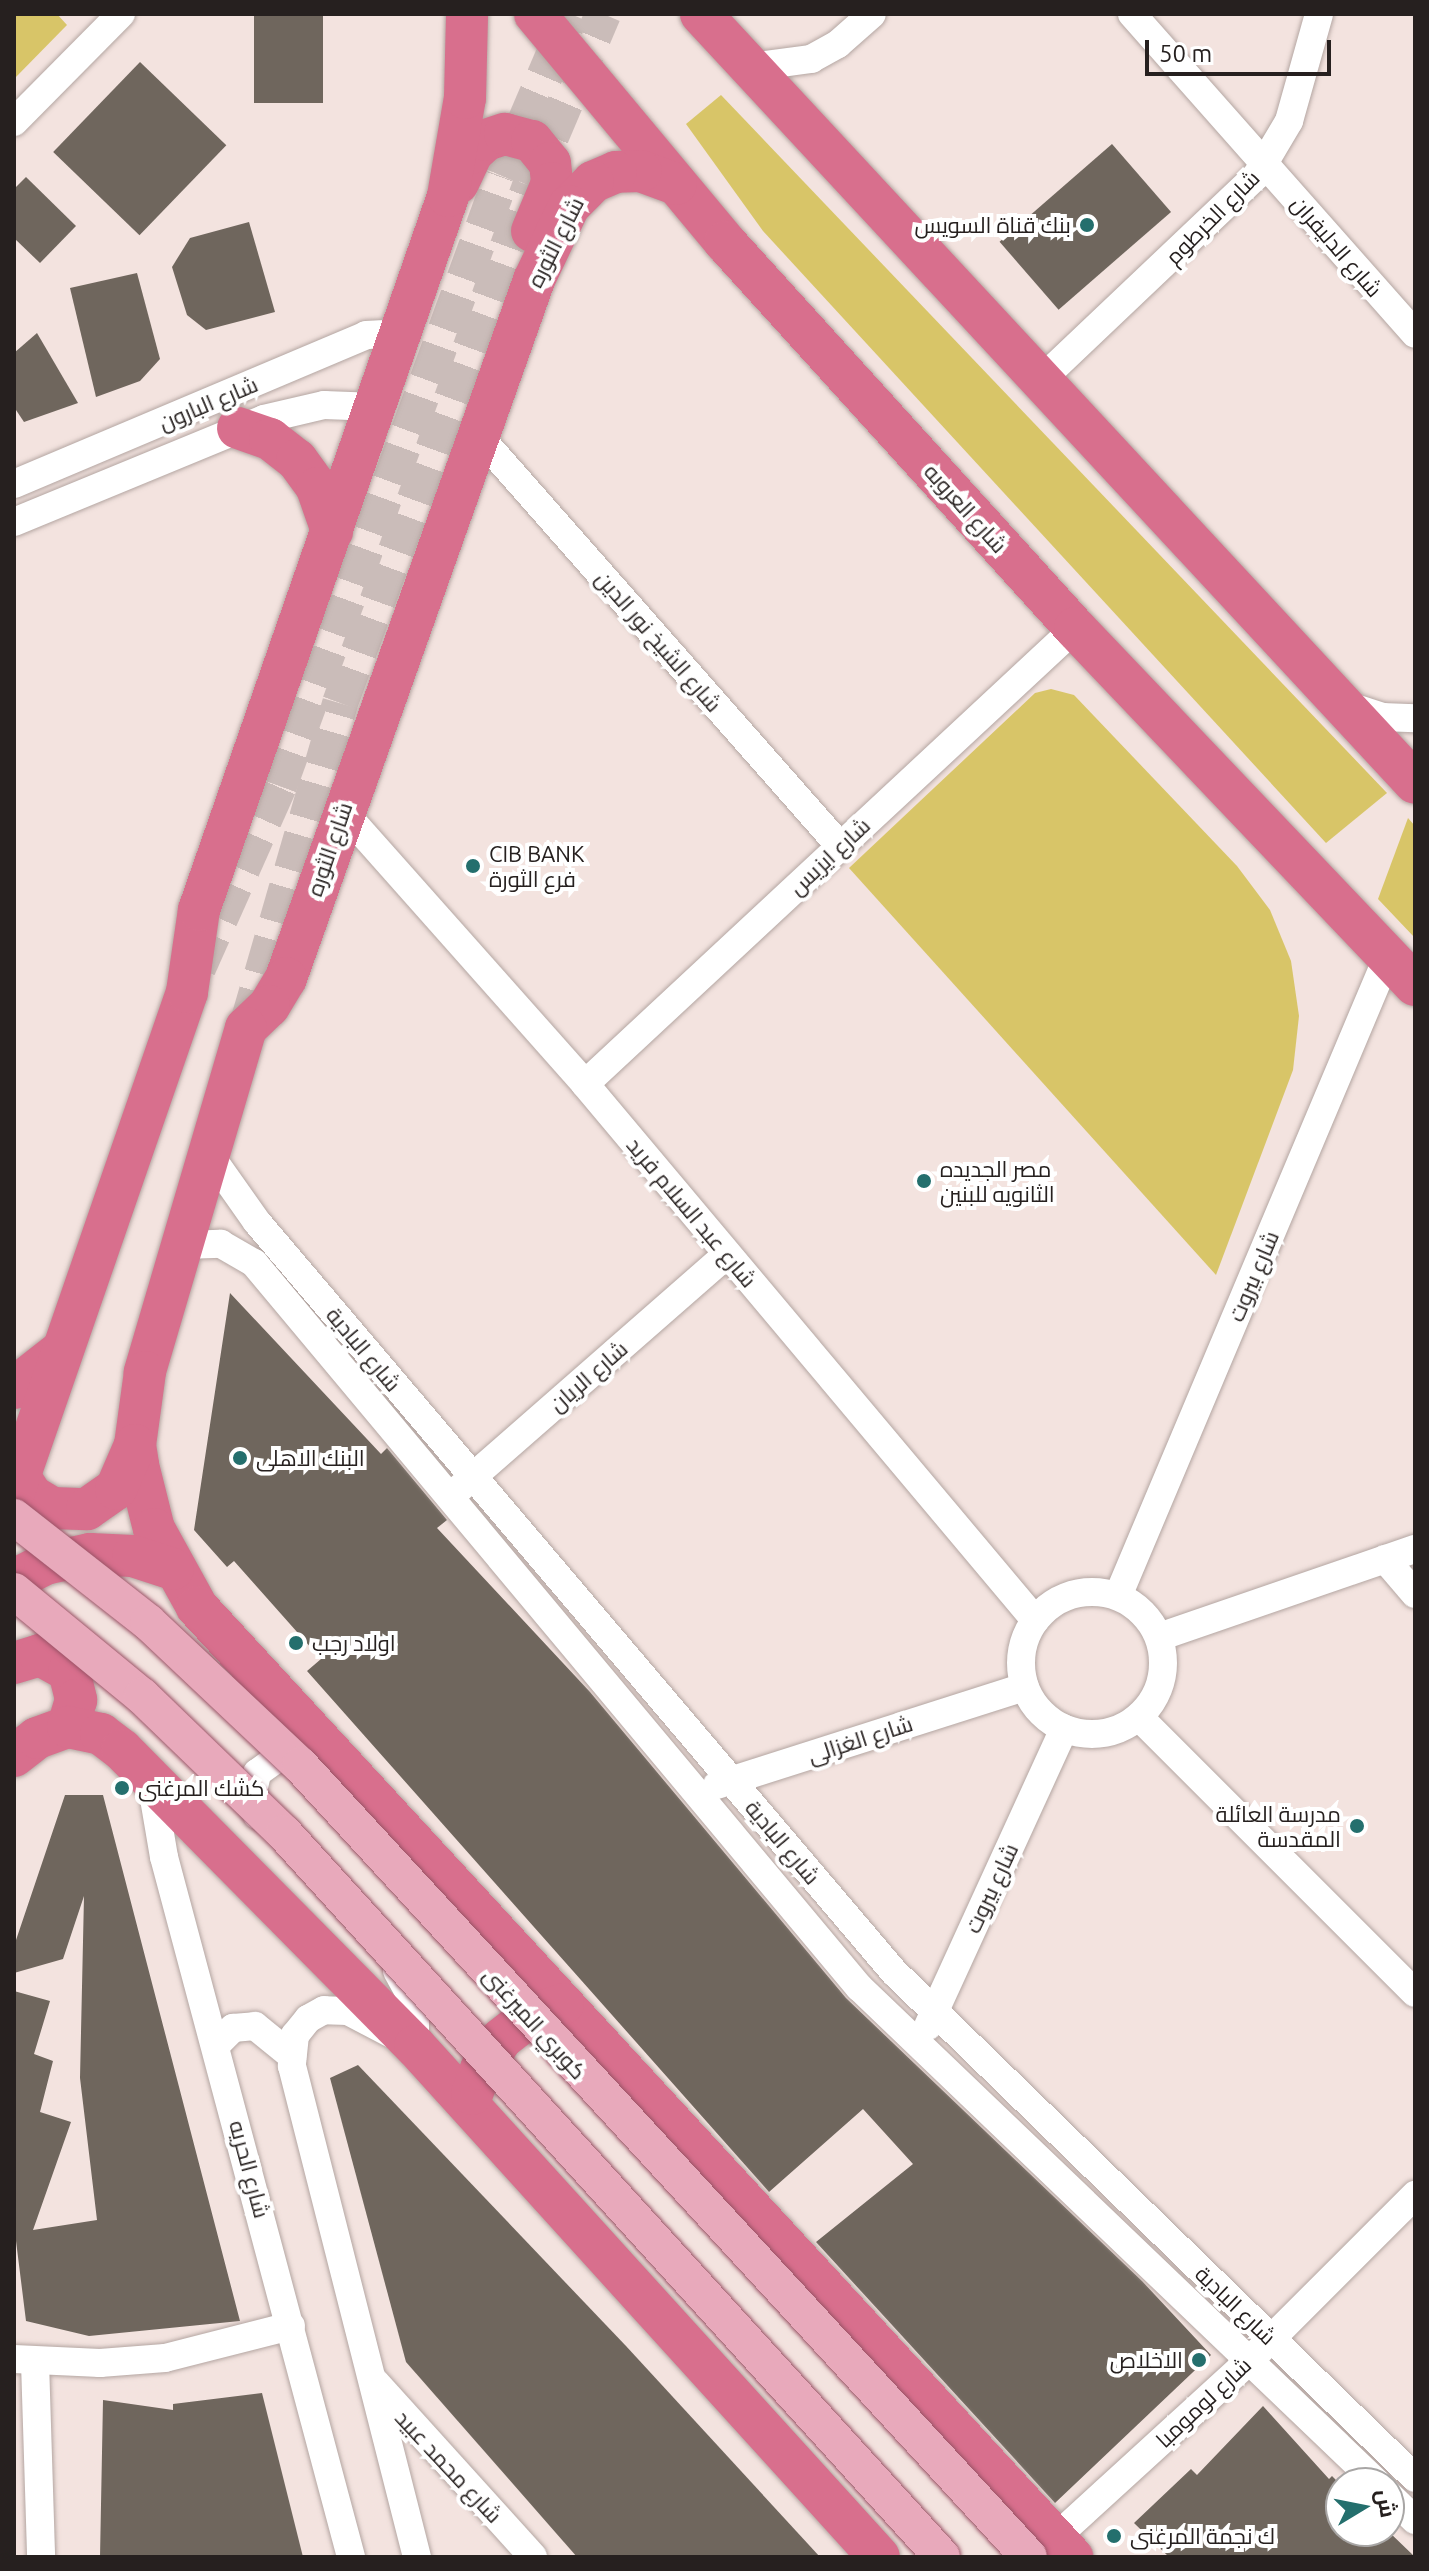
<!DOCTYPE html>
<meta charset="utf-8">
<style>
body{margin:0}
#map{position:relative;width:1429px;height:2571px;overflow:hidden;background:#f3e3df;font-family:Ubuntu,Cairo,sans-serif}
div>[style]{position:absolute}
.green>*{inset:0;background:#d8c568}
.building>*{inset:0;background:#6f665d;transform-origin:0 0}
.major-tunnel>*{height:36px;margin-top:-18px;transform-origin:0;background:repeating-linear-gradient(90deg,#cabcb9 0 36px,transparent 0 54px)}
.roads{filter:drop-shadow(0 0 2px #b4a6a2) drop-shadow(0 0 2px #b4a6a2)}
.minor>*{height:28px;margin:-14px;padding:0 14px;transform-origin:14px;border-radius:14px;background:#fff}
.minor>.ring{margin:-14px;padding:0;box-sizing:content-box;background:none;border:28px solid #fff;border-radius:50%}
.highway>*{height:42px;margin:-21px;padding:0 21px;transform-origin:21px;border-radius:21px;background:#d86f8d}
.bridges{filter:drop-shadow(0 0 2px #9a5366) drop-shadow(0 0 2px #9a5366)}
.major-bridge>*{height:36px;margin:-18px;padding:0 18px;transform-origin:18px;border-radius:18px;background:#e8a9bb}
.dots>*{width:22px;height:22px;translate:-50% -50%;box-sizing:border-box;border:4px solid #fff;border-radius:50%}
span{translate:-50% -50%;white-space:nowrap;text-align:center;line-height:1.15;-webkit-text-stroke:8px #fff;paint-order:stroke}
.street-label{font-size:22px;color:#26201f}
.poi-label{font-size:22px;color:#26201f}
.right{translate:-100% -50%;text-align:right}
.left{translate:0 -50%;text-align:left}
.frame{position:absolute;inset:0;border:16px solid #26201f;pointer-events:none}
.north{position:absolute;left:1325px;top:2467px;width:80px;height:80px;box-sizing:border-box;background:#fff;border:2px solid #a8a6a5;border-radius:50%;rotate:80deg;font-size:22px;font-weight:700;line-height:32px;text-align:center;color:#26201f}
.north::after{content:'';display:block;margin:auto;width:28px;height:36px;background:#246f6d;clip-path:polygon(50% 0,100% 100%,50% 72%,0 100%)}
.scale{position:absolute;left:1145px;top:40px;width:186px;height:36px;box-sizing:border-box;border:4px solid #26201f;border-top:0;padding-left:10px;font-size:24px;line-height:28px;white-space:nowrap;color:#26201f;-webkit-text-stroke:6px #fff;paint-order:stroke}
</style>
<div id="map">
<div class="green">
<div style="clip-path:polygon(14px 14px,57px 14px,67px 25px,14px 79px)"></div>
<div style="clip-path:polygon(721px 95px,1387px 793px,1326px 843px,763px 231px,686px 124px)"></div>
<div style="clip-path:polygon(1051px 689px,1074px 695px,1237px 866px,1270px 910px,1291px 961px,1299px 1016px,1293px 1070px,1216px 1275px,849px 868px,1035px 693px)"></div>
<div style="clip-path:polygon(1408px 818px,1415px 826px,1415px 938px,1378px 899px)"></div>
</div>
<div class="building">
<div style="left:254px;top:14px;width:69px;height:89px"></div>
<div style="left:140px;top:62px;width:120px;height:125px;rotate:44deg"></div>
<div style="left:1112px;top:144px;width:90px;height:149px;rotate:49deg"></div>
<div style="clip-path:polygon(26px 177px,76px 226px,40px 263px,14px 238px,14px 189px)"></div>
<div style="clip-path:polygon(249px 222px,275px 312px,206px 330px,187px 315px,172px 267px,190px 238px)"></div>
<div style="clip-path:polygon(137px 273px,160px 359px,140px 381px,96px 397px,70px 288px)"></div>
<div style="clip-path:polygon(37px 333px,78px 403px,24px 422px,14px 407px,14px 353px)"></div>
<div style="clip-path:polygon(230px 1293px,381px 1454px,387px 1448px,447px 1520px,437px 1528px,590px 1692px,846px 1998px,1142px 2281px,1211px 2355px,1055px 2503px,816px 2242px,913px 2164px,863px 2109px,769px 2192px,307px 1671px,321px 1659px,234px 1561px,227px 1567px,194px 1530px)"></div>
<div style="clip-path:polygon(65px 1795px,103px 1795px,240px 2321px,89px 2336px,26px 2321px,14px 2225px,14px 1991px,50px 2001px,34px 2054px,53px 2061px,40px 2112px,71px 2122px,33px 2230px,97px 2220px,80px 2078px,84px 1896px,63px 1959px,14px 1973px,14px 1946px)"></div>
<div style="clip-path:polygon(358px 2065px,626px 2346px,820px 2557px,577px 2557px,406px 2362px,330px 2078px)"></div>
<div style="clip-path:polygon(262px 2393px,303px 2557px,100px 2557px,103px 2400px,173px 2410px,173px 2404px)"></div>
<div style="clip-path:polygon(1263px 2406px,1329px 2479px,1332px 2476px,1341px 2485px,1341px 2531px,1388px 2531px,1415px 2557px,1169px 2557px,1134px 2523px,1191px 2469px,1197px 2475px)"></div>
</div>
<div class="major-tunnel">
<div style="left:198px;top:968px;width:199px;rotate:-66deg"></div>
<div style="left:279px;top:786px;width:649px;rotate:-69.92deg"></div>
<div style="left:502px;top:176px;width:176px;rotate:-66.9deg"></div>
<div style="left:247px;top:1026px;width:336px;rotate:-73.9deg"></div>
<div style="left:340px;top:703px;width:551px;rotate:-69.82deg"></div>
<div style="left:530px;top:186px;width:187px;rotate:-67deg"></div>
</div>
<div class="roads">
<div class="minor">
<div style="left:1132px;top:14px;width:427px;rotate:48.5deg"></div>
<div style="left:751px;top:67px;width:61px;rotate:-7.6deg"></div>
<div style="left:811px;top:59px;width:31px;rotate:-29deg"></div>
<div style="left:838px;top:44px;width:45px;rotate:-41.4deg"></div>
<div style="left:14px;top:122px;width:152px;rotate:-45.3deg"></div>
<div style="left:1041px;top:380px;width:298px;rotate:-43.5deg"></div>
<div style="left:1257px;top:175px;width:63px;rotate:-59.3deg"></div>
<div style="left:1289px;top:121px;width:111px;rotate:-74.3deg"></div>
<div style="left:478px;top:435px;width:548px;rotate:48.63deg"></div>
<div style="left:14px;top:484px;width:382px;rotate:-22.9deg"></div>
<div style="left:366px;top:335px;width:37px;rotate:-3deg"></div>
<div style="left:14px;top:522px;width:270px;rotate:-22.4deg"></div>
<div style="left:264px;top:419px;width:62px;rotate:-13.1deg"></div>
<div style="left:324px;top:405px;width:53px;rotate:2.2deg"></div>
<div style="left:1346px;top:705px;width:38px;rotate:18deg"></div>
<div style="left:1382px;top:717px;width:33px;rotate:2deg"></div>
<div style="left:342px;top:810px;width:366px;rotate:48.4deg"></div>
<div style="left:585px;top:1084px;width:700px;rotate:49.98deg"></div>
<div style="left:585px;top:1084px;width:669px;rotate:-42.94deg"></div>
<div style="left:209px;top:1154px;width:83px;rotate:54.8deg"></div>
<div style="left:257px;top:1222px;width:984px;rotate:49.66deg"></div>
<div style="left:894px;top:1972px;width:726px;rotate:44.16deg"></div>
<div style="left:183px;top:1245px;width:38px;rotate:-2deg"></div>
<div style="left:221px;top:1244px;width:38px;rotate:30deg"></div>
<div style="left:254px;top:1263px;width:944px;rotate:50.12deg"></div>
<div style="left:859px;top:1987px;width:717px;rotate:43.76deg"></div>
<div style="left:460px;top:1488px;width:355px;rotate:-41.2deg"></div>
<div style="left:1385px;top:1559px;width:46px;rotate:49.4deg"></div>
<div class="ring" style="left:1021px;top:1592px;width:114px;height:114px"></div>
<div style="left:1118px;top:1596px;width:695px;rotate:-67.13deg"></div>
<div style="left:1159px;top:1637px;width:271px;rotate:-19deg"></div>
<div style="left:1139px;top:1717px;width:390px;rotate:45deg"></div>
<div style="left:151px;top:1781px;width:77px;rotate:80.3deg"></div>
<div style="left:164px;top:1857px;width:725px;rotate:75.04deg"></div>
<div style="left:717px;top:1785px;width:323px;rotate:-17.7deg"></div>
<div style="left:257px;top:1815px;width:16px;rotate:-112deg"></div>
<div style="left:251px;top:1800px;width:28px;rotate:-77deg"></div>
<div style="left:257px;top:1773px;width:27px;rotate:-36deg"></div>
<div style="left:279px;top:1757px;width:26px;rotate:2deg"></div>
<div style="left:397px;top:1971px;width:38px;rotate:61deg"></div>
<div style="left:415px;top:2004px;width:42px;rotate:90deg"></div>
<div style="left:415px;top:2046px;width:76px;rotate:-152.4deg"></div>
<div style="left:348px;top:2011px;width:24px;rotate:-178deg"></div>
<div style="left:324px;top:2010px;width:18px;rotate:151deg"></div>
<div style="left:308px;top:2019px;width:21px;rotate:129deg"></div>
<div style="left:295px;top:2035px;width:31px;rotate:96deg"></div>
<div style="left:292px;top:2066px;width:507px;rotate:75.72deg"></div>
<div style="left:928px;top:2026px;width:327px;rotate:-65.4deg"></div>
<div style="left:217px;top:2044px;width:23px;rotate:-45deg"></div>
<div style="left:233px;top:2028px;width:22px;rotate:-5deg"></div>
<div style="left:255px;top:2026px;width:48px;rotate:39deg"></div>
<div style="left:14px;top:2359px;width:86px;rotate:2.7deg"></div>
<div style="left:100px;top:2363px;width:65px;rotate:-4.4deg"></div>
<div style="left:165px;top:2358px;width:130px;rotate:-14.3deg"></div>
<div style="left:35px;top:2362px;width:195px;rotate:88.2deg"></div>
<div style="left:376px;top:2383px;width:234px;rotate:47.9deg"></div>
<div style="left:1389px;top:2495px;width:36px;rotate:44deg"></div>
<div style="left:1055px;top:2538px;width:263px;rotate:-42.4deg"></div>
<div style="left:1249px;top:2361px;width:235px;rotate:-45deg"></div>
</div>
<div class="highway">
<div style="left:535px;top:14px;width:297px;rotate:50.2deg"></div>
<div style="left:725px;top:242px;width:521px;rotate:47.8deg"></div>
<div style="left:1075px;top:628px;width:493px;rotate:46.4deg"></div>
<div style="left:701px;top:14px;width:1049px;rotate:47.12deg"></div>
<div style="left:458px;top:183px;width:33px;rotate:-65deg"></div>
<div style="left:472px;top:153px;width:19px;rotate:-43deg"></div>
<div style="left:486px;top:140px;width:20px;rotate:-18deg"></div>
<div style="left:505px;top:134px;width:28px;rotate:15deg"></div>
<div style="left:532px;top:141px;width:28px;rotate:51deg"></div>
<div style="left:550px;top:163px;width:20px;rotate:84deg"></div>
<div style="left:552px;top:183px;width:52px;rotate:112.6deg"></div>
<div style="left:676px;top:184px;width:37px;rotate:-160deg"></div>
<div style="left:641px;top:171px;width:25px;rotate:178deg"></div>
<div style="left:616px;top:172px;width:25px;rotate:157deg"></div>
<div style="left:593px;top:182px;width:34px;rotate:135deg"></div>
<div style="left:569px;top:206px;width:82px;rotate:115.3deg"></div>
<div style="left:534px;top:280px;width:741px;rotate:109.56deg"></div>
<div style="left:286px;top:978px;width:33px;rotate:121deg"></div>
<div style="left:269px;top:1006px;width:32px;rotate:136deg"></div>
<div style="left:246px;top:1028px;width:359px;rotate:106.4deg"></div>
<div style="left:145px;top:1372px;width:74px;rotate:97.8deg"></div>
<div style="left:135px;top:1445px;width:20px;rotate:81deg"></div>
<div style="left:138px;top:1465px;width:66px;rotate:76deg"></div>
<div style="left:154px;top:1529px;width:89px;rotate:61.1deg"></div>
<div style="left:197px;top:1607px;width:1292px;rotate:47.35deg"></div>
<div style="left:238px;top:428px;width:34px;rotate:19deg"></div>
<div style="left:270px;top:439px;width:34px;rotate:38deg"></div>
<div style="left:297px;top:460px;width:34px;rotate:54deg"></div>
<div style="left:317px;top:488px;width:46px;rotate:70.8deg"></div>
<div style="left:14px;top:1388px;width:60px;rotate:-38.2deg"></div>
<div style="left:19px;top:1476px;width:24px;rotate:57deg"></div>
<div style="left:32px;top:1496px;width:23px;rotate:31deg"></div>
<div style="left:52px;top:1508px;width:35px;rotate:2deg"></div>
<div style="left:87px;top:1509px;width:35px;rotate:-35deg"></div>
<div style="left:116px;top:1489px;width:48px;rotate:-66.6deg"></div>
<div style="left:14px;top:1492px;width:529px;rotate:-70.91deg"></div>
<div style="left:187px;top:992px;width:83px;rotate:-81.7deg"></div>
<div style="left:199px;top:910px;width:756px;rotate:-70.77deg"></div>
<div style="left:448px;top:196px;width:99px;rotate:-80.2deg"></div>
<div style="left:465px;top:98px;width:84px;rotate:-88.6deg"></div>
<div style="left:14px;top:1580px;width:35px;rotate:-27deg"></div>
<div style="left:45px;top:1564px;width:46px;rotate:-12.5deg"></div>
<div style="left:90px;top:1554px;width:43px;rotate:2.7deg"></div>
<div style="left:133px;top:1556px;width:42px;rotate:18deg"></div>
<div style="left:14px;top:1663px;width:27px;rotate:-17deg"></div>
<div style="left:40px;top:1655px;width:33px;rotate:29deg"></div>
<div style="left:69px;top:1671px;width:30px;rotate:76deg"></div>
<div style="left:76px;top:1700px;width:28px;rotate:107deg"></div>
<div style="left:14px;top:1756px;width:29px;rotate:-38deg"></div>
<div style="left:37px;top:1738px;width:33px;rotate:-20deg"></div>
<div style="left:68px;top:1727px;width:34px;rotate:12deg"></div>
<div style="left:101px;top:1734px;width:26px;rotate:37deg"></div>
<div style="left:122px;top:1750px;width:416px;rotate:45.3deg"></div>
<div style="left:415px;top:2046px;width:690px;rotate:47.76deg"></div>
<div style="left:472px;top:2094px;width:27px;rotate:-70deg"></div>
<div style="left:481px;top:2069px;width:36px;rotate:-56deg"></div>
<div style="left:501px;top:2039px;width:37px;rotate:-38deg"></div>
<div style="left:530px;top:2016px;width:35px;rotate:-20deg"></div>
</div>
</div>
<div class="bridges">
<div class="major-bridge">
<div style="left:14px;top:1517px;width:170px;rotate:38.1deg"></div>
<div style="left:148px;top:1622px;width:209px;rotate:43.3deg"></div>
<div style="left:300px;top:1765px;width:1076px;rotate:47.37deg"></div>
<div style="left:14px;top:1591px;width:166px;rotate:39.4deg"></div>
<div style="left:142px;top:1696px;width:197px;rotate:44deg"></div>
<div style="left:284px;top:1833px;width:978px;rotate:47.73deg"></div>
</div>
</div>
<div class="dots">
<div style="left:1087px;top:225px;background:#246f6d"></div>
<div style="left:473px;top:866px;background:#246f6d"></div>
<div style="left:924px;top:1181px;background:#246f6d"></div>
<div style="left:240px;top:1458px;background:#246f6d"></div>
<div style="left:296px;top:1643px;background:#246f6d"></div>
<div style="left:122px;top:1788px;background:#246f6d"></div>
<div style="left:1357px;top:1826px;background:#246f6d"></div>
<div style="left:1199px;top:2360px;background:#246f6d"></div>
<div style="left:1114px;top:2536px;background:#246f6d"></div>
</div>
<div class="street-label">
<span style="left:1212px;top:217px;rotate:-45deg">شارع الخرطوم</span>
<span style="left:555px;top:242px;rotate:-63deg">شارع الثوره</span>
<span style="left:1337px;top:246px;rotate:49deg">شارع الدليفران</span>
<span style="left:208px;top:403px;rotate:-23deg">شارع البارون</span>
<span style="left:966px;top:508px;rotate:48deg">شارع العروبه</span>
<span style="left:659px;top:641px;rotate:49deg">شارع الشيخ نور الدين</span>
<span style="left:329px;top:849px;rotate:-71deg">شارع الثوره</span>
<span style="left:829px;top:856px;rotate:-43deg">شارع ايزيس</span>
<span style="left:692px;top:1212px;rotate:50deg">شارع عبد السلام فريد</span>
<span style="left:1253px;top:1276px;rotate:-67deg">شارع بيروت</span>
<span style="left:364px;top:1349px;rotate:50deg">شارع البادية</span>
<span style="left:588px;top:1376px;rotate:-41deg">شارع الريان</span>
<span style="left:860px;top:1739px;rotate:-18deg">شارع الغزالى</span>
<span style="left:783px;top:1842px;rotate:50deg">شارع البادية</span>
<span style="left:991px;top:1888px;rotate:-65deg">شارع بيروت</span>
<span style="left:535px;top:2023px;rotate:48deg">كوبري الميرغنى</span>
<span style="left:250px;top:2169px;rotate:75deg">شارع الحريه</span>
<span style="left:1236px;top:2305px;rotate:44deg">شارع البادية</span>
<span style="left:1203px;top:2402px;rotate:-43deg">شارع لومومبا</span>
<span style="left:449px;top:2466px;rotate:47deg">شارع محمد عبيد</span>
</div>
<div class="poi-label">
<span class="right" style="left:1071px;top:225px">بنك قناة السويس</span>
<span class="left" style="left:489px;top:866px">CIB BANK<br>فرع الثورة</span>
<span class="left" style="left:940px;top:1181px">مصر الجديده<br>الثانويه للبنين</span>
<span class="left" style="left:256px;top:1458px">البنك الاهلى</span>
<span class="left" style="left:312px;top:1643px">اولاد رجب</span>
<span class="left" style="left:138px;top:1788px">كشك المرغنى</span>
<span class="right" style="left:1341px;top:1826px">مدرسة العائلة<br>المقدسة</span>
<span class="right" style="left:1183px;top:2360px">الاخلاص</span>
<span class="left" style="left:1130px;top:2536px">ك نجمة المرغنى</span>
</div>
<div class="frame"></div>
<div class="north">ش</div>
<div class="scale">50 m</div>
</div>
